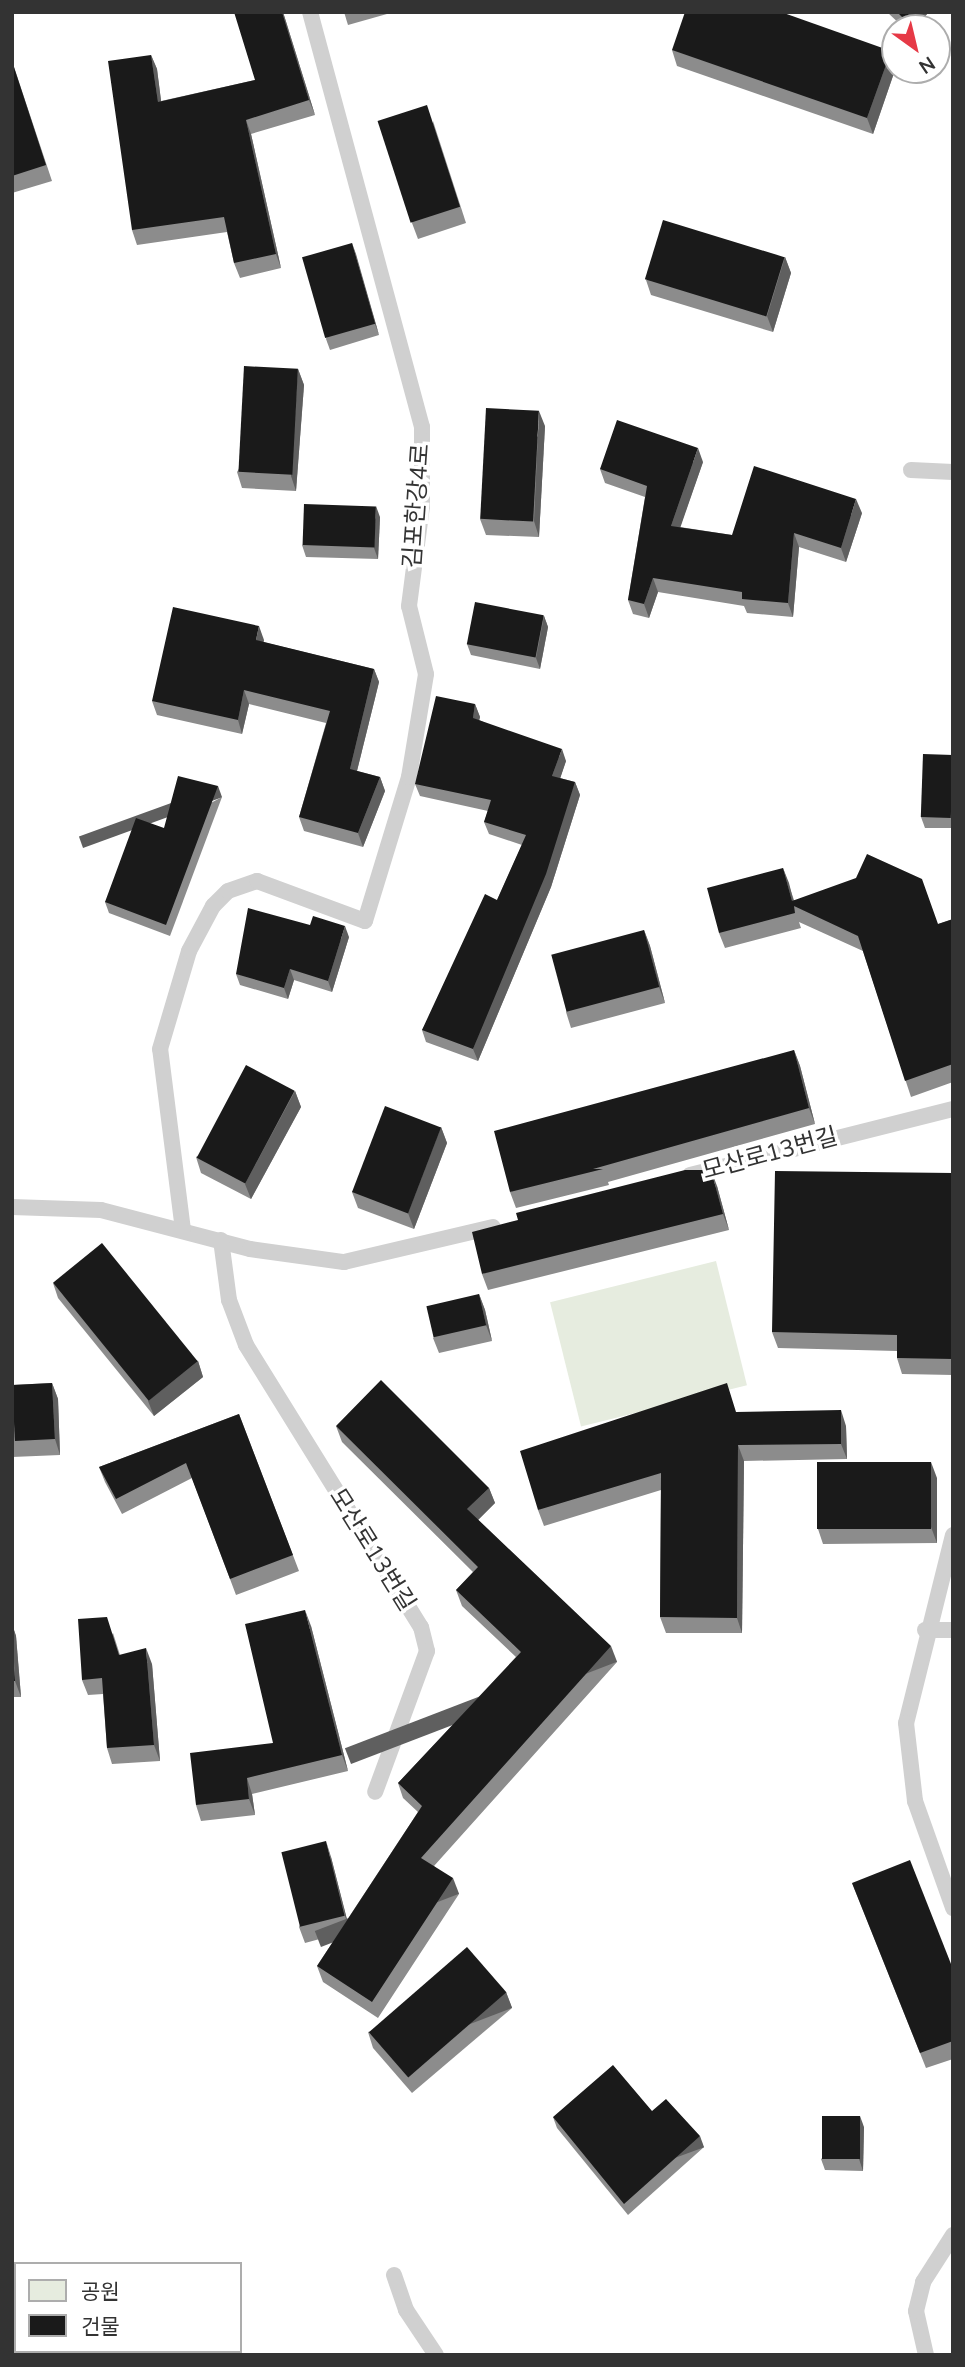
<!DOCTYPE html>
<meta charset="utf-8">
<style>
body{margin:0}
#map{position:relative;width:965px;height:2367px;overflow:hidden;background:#fff;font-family:"Nunito Sans","Noto Sans KR",sans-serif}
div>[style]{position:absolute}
.green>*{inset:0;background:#e6ecdf;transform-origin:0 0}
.service>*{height:16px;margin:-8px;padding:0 8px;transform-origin:8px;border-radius:8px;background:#d0d0d0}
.wall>*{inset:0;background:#8c8c8c}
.shaded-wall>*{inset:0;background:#5f5f5f;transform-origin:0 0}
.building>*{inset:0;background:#1a1a1a;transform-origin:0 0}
span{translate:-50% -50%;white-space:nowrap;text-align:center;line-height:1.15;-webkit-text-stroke:7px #fff;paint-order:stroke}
.street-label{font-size:24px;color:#333}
.frame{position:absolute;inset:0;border:14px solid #333;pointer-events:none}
.legend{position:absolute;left:14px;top:2262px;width:228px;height:91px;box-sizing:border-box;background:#fff;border:2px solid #adadad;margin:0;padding:9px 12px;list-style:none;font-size:21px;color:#333}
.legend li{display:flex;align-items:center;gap:14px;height:35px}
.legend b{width:35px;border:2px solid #adadad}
.north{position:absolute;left:881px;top:14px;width:70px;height:70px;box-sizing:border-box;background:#fff;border:2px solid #adadad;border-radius:50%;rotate:146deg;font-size:19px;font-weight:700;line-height:28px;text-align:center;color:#333}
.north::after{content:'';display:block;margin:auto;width:24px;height:32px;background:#e63946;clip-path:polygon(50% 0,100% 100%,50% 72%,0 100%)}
</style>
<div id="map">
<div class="green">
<div style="left:716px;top:1261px;width:128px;height:171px;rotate:76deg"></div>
</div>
<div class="service">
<div style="left:911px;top:470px;width:42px;rotate:2.7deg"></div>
<div style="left:690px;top:1175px;width:271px;rotate:-14.1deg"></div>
<div style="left:12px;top:1207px;width:89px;rotate:1.9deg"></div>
<div style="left:101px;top:1210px;width:154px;rotate:14.7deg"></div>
<div style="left:250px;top:1249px;width:95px;rotate:7.9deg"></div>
<div style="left:344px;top:1262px;width:153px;rotate:-13.2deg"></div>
<div style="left:183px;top:1230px;width:182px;rotate:-97.2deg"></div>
<div style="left:160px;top:1049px;width:102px;rotate:-73.5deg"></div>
<div style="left:189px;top:951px;width:51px;rotate:-61.9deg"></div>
<div style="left:213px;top:906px;width:21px;rotate:-45deg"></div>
<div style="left:228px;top:891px;width:31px;rotate:-19deg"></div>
<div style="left:257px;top:881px;width:115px;rotate:20.3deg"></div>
<div style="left:365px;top:921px;width:151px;rotate:-73deg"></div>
<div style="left:409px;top:777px;width:104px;rotate:-80.6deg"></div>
<div style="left:426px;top:674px;width:70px;rotate:-104deg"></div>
<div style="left:409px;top:606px;width:101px;rotate:-82.6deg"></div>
<div style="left:422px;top:506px;width:79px;rotate:-90deg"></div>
<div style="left:422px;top:427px;width:430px;rotate:-105.1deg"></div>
<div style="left:221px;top:1240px;width:61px;rotate:82.4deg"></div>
<div style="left:229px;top:1300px;width:48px;rotate:69.3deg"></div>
<div style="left:246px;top:1345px;width:332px;rotate:58.2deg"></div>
<div style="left:421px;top:1627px;width:25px;rotate:76deg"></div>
<div style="left:427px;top:1651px;width:150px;rotate:110.2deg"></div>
<div style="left:953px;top:1535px;width:194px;rotate:104deg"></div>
<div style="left:906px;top:1723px;width:79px;rotate:83.4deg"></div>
<div style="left:915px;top:1801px;width:114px;rotate:70.4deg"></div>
<div style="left:925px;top:1630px;width:28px"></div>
<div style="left:394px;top:2275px;width:37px;rotate:71deg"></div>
<div style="left:406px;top:2310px;width:54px;rotate:56.3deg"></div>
<div style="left:926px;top:2355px;width:45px;rotate:-102.8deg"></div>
<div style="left:916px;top:2311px;width:30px;rotate:-76deg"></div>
<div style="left:923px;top:2282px;width:56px;rotate:-57.4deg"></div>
</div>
<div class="wall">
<div style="clip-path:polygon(283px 12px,315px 115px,251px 134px,281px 268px,240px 278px,234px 263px,227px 232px,137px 245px,132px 230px,151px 55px,157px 69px,161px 101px,255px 80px)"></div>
<div style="clip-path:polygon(344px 12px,394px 12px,348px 25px)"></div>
<div style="clip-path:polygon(887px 12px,929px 12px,914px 28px,904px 28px)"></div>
<div style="clip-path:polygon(672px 50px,891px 51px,895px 62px,895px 70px,873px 134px,677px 66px)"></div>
<div style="clip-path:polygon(12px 61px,52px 181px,12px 193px)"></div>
<div style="clip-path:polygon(433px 121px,466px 223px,418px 239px,412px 223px)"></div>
<div style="clip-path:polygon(352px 243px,379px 335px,330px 350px,326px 339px)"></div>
<div style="clip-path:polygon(785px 257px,791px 273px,773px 332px,651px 295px,646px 280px)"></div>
<div style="clip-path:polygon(298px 369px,304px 385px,296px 491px,242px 488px,237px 472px)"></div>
<div style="clip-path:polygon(545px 426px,539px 537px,486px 535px,480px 519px)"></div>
<div style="clip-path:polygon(703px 462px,680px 527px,732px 535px,862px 513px,846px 562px,799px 547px,793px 617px,747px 613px,744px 606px,658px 592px,649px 618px,633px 614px,628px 600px,645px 497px,605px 483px,600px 469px)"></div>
<div style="clip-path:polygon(380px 517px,378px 559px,306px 557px,302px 545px)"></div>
<div style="clip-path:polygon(544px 616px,548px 627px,540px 669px,471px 655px,467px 644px)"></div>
<div style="clip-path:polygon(264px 640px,263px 642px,374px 669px,379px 682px,357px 771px,380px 777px,385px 791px,363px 847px,304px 831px,299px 817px,326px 723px,249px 704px,242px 734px,157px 715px,152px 701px)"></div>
<div style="clip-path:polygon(475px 704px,480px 717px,479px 720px,566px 761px,560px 778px,575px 782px,580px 795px,551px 887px,478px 1061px,426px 1042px,422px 1030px,497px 900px,522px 845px,489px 834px,484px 822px,488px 811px,420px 796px,415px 784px)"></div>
<div style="clip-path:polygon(953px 755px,953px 828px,925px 828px,921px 817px)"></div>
<div style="clip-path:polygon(222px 797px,170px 936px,109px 913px,105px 902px,164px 828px)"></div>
<div style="clip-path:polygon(783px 868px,794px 900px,938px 924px,953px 919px,953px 1082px,911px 1097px,863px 951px,799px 922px,801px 928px,725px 948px,719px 933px)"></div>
<div style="clip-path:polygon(644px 930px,650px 946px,665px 1003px,571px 1028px,566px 1012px)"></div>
<div style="clip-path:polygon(349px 937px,332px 992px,294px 980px,288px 999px,240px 985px,236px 974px)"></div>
<div style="clip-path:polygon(794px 1050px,800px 1066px,815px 1124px,608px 1182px,609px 1185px,516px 1208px,510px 1192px)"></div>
<div style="clip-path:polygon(295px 1091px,301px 1107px,251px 1199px,201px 1173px,196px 1157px)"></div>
<div style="clip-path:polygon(441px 1127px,447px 1143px,414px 1229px,358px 1208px,352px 1192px)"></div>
<div style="clip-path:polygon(953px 1173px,953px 1375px,902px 1374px,897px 1358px,897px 1351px,778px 1348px,772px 1332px)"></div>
<div style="clip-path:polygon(717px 1186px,729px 1230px,488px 1290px,482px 1274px)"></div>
<div style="clip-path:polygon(53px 1283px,198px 1361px,203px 1377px,154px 1416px,58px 1298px)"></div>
<div style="clip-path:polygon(479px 1294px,485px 1310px,492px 1341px,439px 1353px,433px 1338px)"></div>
<div style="clip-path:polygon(12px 1367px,13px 1385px,52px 1383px,58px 1399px,60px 1455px,12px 1457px)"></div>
<div style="clip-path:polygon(736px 1412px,846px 1426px,847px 1459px,744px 1461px,742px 1633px,666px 1633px,660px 1617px,661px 1490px,544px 1526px,538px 1510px)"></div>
<div style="clip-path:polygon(239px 1414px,299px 1571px,236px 1595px,192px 1478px,122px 1514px,105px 1482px,99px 1467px)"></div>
<div style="clip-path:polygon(336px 1426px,489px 1488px,495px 1503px,478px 1520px,617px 1662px,434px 1866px,459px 1894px,378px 2018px,323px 1982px,317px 1966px,338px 1934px,305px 1943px,299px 1927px,331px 1857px,347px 1920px,418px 1812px,403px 1798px,398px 1783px,516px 1657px,462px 1606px,456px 1590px,473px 1572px,342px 1442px)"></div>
<div style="clip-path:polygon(937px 1478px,937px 1543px,823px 1544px,818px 1529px)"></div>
<div style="clip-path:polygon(12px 1624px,16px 1636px,21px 1697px,12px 1697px)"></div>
<div style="clip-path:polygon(311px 1626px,348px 1771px,252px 1794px,255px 1815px,201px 1821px,196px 1805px,273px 1743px)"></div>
<div style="clip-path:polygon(113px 1633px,120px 1655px,152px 1664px,160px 1761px,112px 1764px,107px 1748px,103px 1694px,88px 1695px,82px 1680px)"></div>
<div style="clip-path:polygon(852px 1883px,953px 1969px,953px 2059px,926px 2068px)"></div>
<div style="clip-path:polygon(506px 1992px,512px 2008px,412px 2093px,373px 2048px,368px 2032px)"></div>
<div style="clip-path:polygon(652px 2111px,704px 2147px,628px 2215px,557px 2128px,553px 2117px)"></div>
<div style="clip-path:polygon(864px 2127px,863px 2171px,825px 2170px,821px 2159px)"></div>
</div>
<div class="shaded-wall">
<div style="clip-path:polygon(282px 12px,283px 12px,315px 115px,309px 100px)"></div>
<div style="clip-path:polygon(911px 12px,929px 12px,914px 28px,908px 28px,904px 19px)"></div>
<div style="clip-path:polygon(891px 51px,895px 62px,895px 70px,873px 134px,867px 118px)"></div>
<div style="clip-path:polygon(151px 55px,157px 69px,163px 116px,158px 102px)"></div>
<div style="clip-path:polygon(246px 120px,251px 134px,281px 268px,276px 254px)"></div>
<div style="clip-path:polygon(352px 243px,356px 254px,379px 335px,375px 324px)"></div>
<div style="clip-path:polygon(785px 257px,791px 273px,773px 332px,767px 316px)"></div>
<div style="clip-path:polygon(298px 369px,304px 385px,296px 491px,291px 476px)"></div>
<div style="clip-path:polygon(539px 411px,545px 426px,539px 537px,534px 521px)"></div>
<div style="clip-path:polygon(698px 448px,703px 462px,676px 540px,671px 526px)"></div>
<div style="clip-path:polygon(856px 499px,862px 513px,846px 562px,841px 548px)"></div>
<div style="clip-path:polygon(376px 506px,380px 517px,378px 559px,374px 548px)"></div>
<div style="clip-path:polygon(794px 533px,799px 547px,793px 617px,788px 603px)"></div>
<div style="clip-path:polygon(653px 578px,658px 592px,649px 618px,644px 604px)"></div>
<div style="clip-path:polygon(544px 616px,548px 627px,540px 669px,536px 658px)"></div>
<div style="clip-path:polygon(259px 626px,264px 640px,261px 654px,256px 640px)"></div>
<div style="clip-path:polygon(374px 669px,379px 682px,354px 783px,350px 769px)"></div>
<div style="clip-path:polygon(244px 690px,249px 704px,242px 734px,238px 720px)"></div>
<div style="clip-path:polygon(475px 704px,480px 717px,477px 730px,473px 718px)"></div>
<div style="clip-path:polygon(562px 749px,566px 761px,557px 788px,552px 776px)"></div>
<div style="clip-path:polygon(380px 777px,385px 791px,363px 847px,358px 833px)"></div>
<div style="clip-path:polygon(575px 782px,580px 795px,551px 887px,478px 1061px,473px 1049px)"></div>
<div style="left:218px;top:786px;width:12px;height:148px;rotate:70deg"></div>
<div style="clip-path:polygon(783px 868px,789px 883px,795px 907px,792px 901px)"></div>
<div style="clip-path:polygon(345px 926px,349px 937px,332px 992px,328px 981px)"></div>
<div style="clip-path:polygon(644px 930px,650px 946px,665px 1003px,659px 987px)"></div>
<div style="clip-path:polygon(290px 969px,294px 980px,288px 999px,284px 988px)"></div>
<div style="clip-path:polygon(794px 1050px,800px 1066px,815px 1124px,809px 1108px)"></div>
<div style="clip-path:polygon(295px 1091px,301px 1107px,251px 1199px,245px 1184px)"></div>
<div style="clip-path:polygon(441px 1127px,447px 1143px,414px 1229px,408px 1213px)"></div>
<div style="clip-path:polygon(711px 1170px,717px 1186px,729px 1230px,723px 1214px)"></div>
<div style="clip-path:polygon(479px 1294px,485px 1310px,492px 1341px,486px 1325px)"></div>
<div style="clip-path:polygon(198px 1361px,203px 1377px,154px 1416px,148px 1401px)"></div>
<div style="clip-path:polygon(52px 1383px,58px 1399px,60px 1455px,55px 1439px)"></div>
<div style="clip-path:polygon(841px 1410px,846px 1426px,847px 1459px,841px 1444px)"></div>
<div style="clip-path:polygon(738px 1445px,744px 1461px,742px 1633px,737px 1618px)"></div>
<div style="clip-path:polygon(931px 1462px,937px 1478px,937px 1543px,931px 1527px)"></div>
<div style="clip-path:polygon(489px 1488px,495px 1503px,473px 1525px,467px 1509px)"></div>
<div style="clip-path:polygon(305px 1610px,311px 1626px,348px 1771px,342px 1755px)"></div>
<div style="clip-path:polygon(12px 1624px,16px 1636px,21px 1697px,15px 1681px)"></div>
<div style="left:611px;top:1646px;width:17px;height:285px;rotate:69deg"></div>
<div style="clip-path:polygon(146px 1648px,152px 1664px,160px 1761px,154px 1745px)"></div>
<div style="clip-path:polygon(247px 1778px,252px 1794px,255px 1815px,249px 1799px)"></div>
<div style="clip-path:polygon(326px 1841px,331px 1857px,350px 1931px,345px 1916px)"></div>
<div style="left:453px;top:1878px;width:17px;height:148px;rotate:69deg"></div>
<div style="left:506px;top:1992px;width:17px;height:130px;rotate:69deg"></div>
<div style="clip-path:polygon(860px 2116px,864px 2127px,863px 2171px,859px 2159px)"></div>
<div style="left:700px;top:2136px;width:12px;height:102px;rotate:70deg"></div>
</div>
<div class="building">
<div style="clip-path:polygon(234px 12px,282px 12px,309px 100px,246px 120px,276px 254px,234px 263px,224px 217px,132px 230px,108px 61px,151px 55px,158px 102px,255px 80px)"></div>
<div style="clip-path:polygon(685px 12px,781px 12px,891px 51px,867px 118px,672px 50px)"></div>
<div style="clip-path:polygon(897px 12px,911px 12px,904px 19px)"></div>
<div style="clip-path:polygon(12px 61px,46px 165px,12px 176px)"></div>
<div style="left:427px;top:105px;width:107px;height:52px;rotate:72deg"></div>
<div style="left:663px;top:220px;width:127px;height:62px;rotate:17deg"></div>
<div style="left:352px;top:243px;width:84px;height:52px;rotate:74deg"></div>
<div style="left:244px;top:366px;width:54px;height:106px;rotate:3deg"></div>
<div style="left:486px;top:408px;width:53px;height:111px;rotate:3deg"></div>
<div style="clip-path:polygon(617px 420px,698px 448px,671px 526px,732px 535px,754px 466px,856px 499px,841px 548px,794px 533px,788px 603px,742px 599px,742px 592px,653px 578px,644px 604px,628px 600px,647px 486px,600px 469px)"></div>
<div style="left:304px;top:504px;width:72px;height:41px;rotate:2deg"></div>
<div style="left:475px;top:602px;width:70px;height:43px;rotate:11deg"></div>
<div style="clip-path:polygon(173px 607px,259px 626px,256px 640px,374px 669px,350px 769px,380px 777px,358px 833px,299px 817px,330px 711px,244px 690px,238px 720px,152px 701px)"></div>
<div style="clip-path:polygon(436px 696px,475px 704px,473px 718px,562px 749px,552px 776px,575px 782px,546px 874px,473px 1049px,422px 1030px,485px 894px,497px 900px,526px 835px,484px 822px,491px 800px,415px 784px)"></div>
<div style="left:923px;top:754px;width:30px;height:63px;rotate:2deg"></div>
<div style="clip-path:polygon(178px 776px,218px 786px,166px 925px,105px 902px,136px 818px,164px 828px)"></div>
<div style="clip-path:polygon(867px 854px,922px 879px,938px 924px,953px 919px,953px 1064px,905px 1081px,858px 936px,794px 906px,795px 913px,719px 933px,707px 888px,783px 868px,792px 901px,856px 878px)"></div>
<div style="clip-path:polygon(248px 908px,310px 925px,313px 916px,345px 926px,328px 981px,290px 969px,284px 988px,236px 974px)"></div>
<div style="left:644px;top:930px;width:59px;height:96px;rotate:75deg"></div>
<div style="clip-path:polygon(794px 1050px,809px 1108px,593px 1169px,603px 1169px,510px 1192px,494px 1131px)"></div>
<div style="left:246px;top:1065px;width:55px;height:105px;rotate:28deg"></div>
<div style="left:385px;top:1106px;width:60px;height:92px;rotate:21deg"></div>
<div style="clip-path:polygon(685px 1170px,711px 1170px,723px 1214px,482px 1274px,472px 1232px,518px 1220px,516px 1213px)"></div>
<div style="clip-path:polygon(775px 1171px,953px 1173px,953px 1359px,897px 1358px,897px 1335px,772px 1332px)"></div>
<div style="left:102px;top:1243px;width:152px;height:63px;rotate:51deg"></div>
<div style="left:479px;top:1294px;width:32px;height:54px;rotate:77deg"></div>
<div style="clip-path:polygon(381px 1380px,489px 1488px,467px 1509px,611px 1646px,421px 1858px,453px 1878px,372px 2002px,317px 1966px,422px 1806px,398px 1783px,521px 1652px,456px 1590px,478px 1567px,336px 1426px)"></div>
<div style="left:52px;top:1383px;width:56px;height:40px;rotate:87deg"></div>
<div style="clip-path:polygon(727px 1383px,736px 1412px,841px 1410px,841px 1444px,738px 1445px,737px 1618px,660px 1617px,661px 1473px,538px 1510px,520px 1451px)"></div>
<div style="clip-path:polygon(239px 1414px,293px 1555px,230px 1579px,186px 1463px,116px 1499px,99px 1467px)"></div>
<div style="left:817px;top:1462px;width:114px;height:67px"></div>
<div style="clip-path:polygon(305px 1610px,342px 1755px,247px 1778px,249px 1799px,196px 1805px,190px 1753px,273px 1743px,245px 1624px)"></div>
<div style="clip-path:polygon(107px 1617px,119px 1655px,146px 1648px,154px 1745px,107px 1748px,102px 1678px,82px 1680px,78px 1619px)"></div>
<div style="clip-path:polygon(12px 1643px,15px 1681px,12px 1681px)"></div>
<div style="left:326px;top:1841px;width:77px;height:46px;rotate:76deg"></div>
<div style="clip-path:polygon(910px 1860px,953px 1969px,953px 2041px,920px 2053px,852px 1883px)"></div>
<div style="left:467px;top:1947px;width:60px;height:130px;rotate:49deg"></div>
<div style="clip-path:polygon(613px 2065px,652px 2111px,666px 2099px,700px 2136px,624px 2204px,553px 2117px)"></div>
<div style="left:822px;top:2116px;width:38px;height:43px"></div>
</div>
<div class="street-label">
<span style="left:417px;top:506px;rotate:-86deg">김포한강4로</span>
<span style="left:770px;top:1154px;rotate:-15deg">모산로13번길</span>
<span style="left:372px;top:1550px;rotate:58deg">모산로13번길</span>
</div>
<div class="frame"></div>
<ul class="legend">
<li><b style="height:19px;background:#e6ecdf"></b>공원</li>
<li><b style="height:19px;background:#1a1a1a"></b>건물</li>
</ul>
<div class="north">N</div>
</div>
